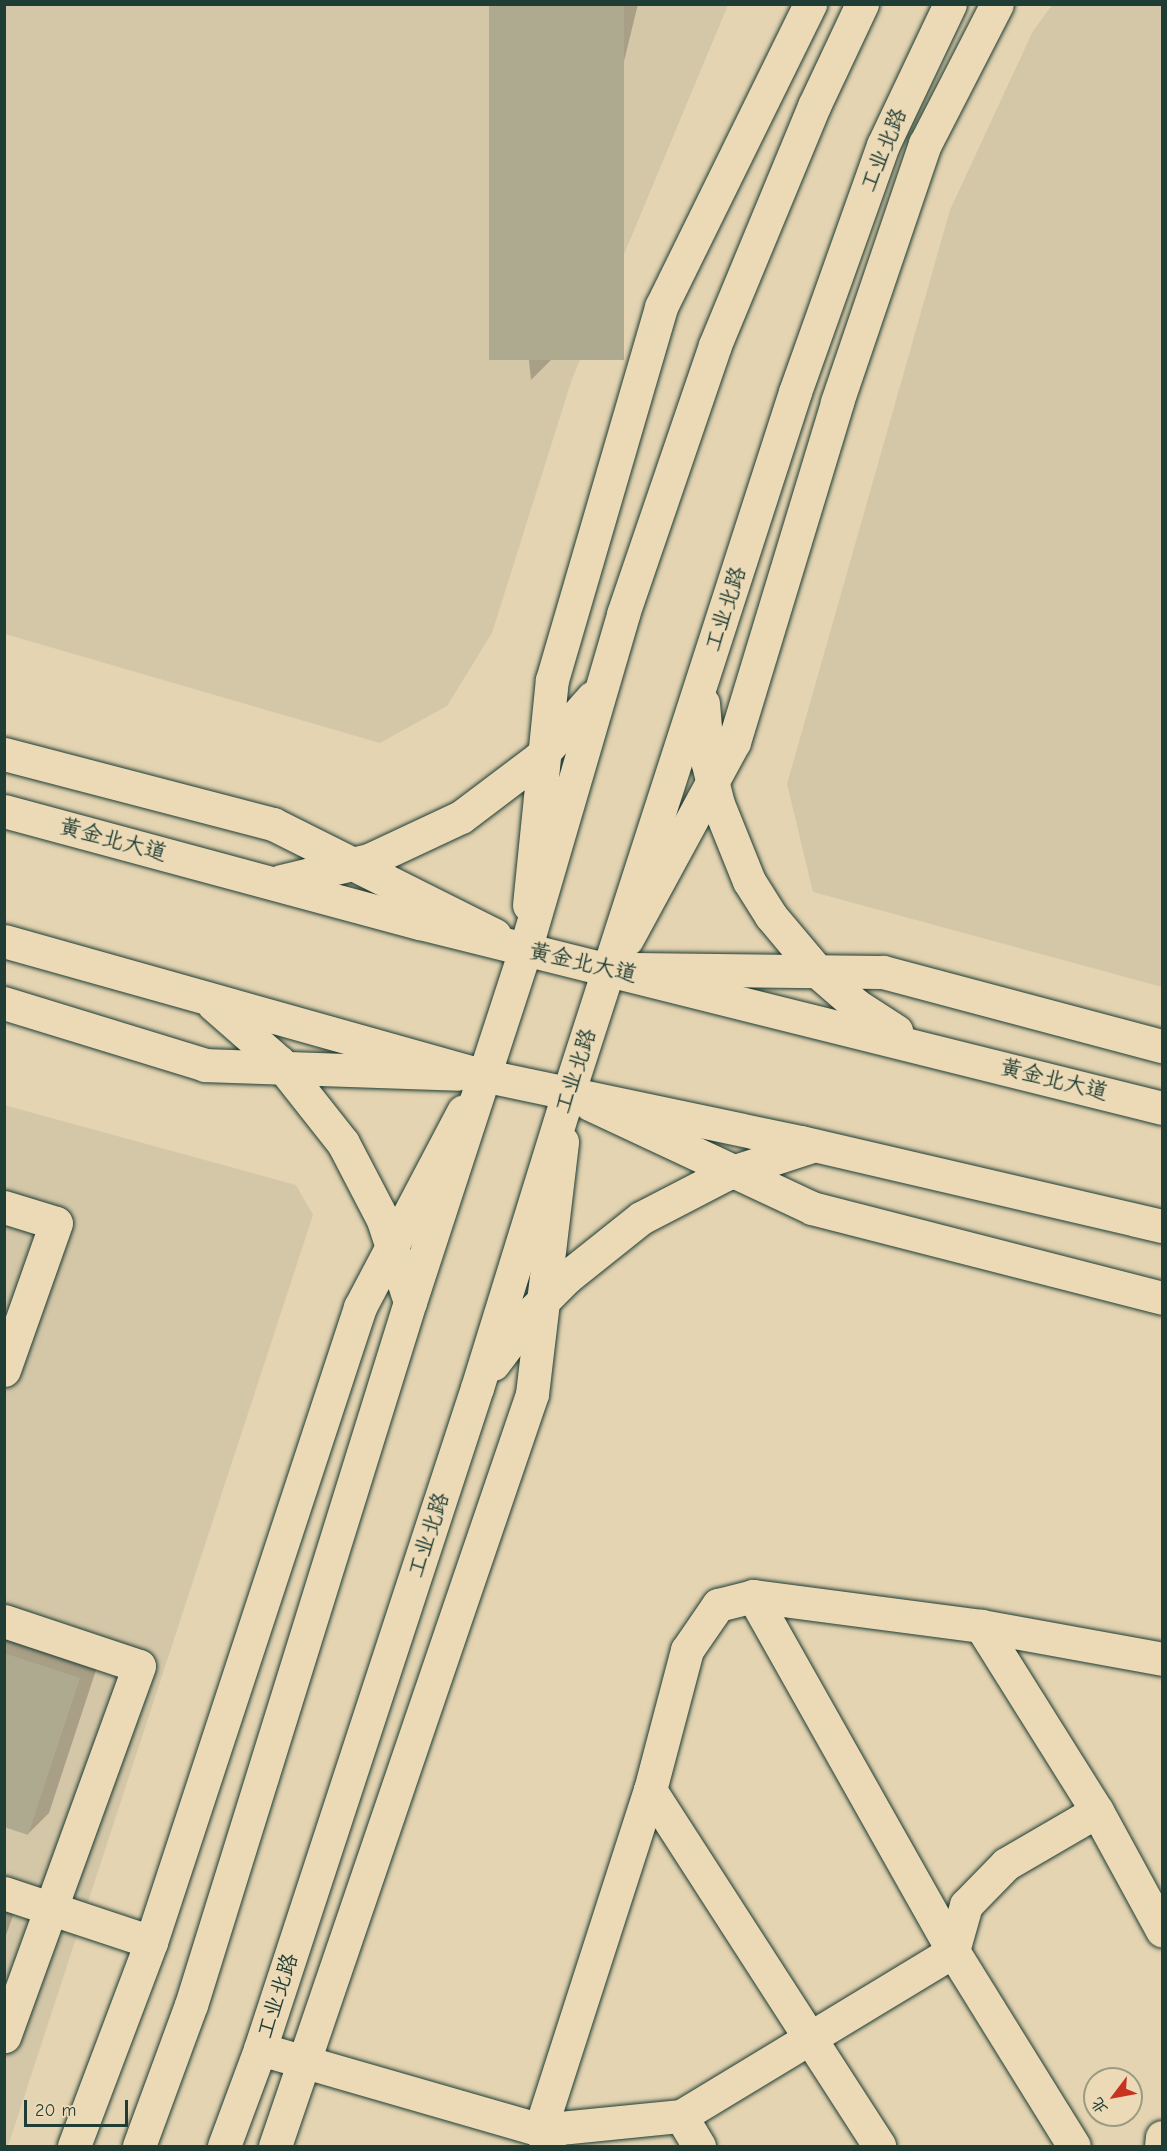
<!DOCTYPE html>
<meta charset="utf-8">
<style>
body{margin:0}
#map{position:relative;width:1167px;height:2151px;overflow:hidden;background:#e4d4b2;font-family:"Comic Neue","LXGW WenKai TC",sans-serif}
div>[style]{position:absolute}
.built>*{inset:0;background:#d4c7a8}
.shadow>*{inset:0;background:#0003}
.building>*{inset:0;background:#adaa8f;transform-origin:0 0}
.roads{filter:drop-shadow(0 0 2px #1f3d34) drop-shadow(0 0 2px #1f3d34)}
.minor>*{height:33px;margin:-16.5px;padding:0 16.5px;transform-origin:16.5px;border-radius:16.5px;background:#ecdab7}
.major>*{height:33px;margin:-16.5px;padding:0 16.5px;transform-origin:16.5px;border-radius:16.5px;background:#ecdab7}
span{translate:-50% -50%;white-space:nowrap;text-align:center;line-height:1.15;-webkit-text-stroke:4.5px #ecdab7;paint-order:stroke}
.street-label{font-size:22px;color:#1f3d34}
.frame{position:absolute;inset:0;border:6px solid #1f3d34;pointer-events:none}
.north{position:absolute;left:1083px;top:2067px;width:60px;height:60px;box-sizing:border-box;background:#ecdab7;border:2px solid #9a9b83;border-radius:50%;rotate:238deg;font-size:16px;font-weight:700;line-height:24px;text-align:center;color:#1f3d34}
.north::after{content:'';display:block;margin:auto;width:21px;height:27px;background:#c8321e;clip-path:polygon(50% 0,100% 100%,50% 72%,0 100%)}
.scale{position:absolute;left:24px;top:2100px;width:104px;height:27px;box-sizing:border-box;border:3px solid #1f3d34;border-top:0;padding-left:8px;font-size:18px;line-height:21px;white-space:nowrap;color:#1f3d34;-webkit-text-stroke:4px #ecdab7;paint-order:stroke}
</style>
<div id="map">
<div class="built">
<div style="clip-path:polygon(4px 5px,728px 5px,572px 379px,492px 633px,447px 706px,380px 743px,5px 634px)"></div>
<div style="clip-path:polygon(1052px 5px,1162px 5px,1162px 987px,813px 892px,787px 784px,950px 210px,1033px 31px)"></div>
<div style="clip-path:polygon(4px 1105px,296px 1185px,313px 1215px,8px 2146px,4px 2146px)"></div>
</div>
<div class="shadow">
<div style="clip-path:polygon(491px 4px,638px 4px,551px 360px,531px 380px)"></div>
<div style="clip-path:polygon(4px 1626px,100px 1658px,49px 1813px,28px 1834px,4px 1826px)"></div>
<div style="clip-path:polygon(4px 1903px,16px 1907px,4px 1941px)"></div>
</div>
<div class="building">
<div style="left:489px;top:4px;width:135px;height:356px"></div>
<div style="clip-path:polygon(4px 1653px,80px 1678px,28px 1835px,4px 1827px)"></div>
</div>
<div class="roads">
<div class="minor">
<div style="left:4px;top:754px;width:278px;rotate:14.6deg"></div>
<div style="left:273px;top:824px;width:248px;rotate:26.6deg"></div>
<div style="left:529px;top:905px;width:226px;rotate:-84.2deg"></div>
<div style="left:552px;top:680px;width:389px;rotate:-73.7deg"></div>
<div style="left:661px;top:307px;width:338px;rotate:-63.8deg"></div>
<div style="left:627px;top:939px;width:224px;rotate:-61.5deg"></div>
<div style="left:734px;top:742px;width:355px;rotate:-73.1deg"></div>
<div style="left:837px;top:402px;width:273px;rotate:-71.2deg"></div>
<div style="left:925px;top:144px;width:157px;rotate:-62.8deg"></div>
<div style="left:631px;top:969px;width:252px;rotate:0.7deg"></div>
<div style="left:883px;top:972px;width:289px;rotate:14.9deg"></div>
<div style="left:4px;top:1003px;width:210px;rotate:17.1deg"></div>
<div style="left:205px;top:1065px;width:252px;rotate:2deg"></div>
<div style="left:590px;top:1104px;width:245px;rotate:25.1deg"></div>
<div style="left:812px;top:1208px;width:361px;rotate:14.4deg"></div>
<div style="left:4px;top:1207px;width:54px;rotate:17.1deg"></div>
<div style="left:56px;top:1223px;width:156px;rotate:109.5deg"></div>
<div style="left:753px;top:1596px;width:407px;rotate:60.6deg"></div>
<div style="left:953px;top:1951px;width:229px;rotate:58.2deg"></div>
<div style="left:4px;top:1621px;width:142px;rotate:18.4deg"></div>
<div style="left:139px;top:1666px;width:394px;rotate:110deg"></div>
<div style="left:981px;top:1626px;width:218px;rotate:57.9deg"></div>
<div style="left:1097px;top:1811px;width:136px;rotate:61.4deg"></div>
<div style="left:650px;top:1790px;width:423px;rotate:57.2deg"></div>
<div style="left:4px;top:1893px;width:155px;rotate:18.4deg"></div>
<div style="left:260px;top:2049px;width:291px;rotate:16.1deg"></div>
<div style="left:540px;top:2130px;width:142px;rotate:-5.7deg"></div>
<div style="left:681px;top:2116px;width:318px;rotate:-31.2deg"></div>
<div style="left:953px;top:1951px;width:48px;rotate:-74.2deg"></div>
<div style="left:966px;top:1905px;width:57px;rotate:-45.7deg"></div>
<div style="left:1006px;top:1864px;width:105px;rotate:-30.2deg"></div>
<div style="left:681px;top:2116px;width:35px;rotate:59deg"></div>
<div style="left:74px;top:2146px;width:218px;rotate:-69.3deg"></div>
<div style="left:151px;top:1942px;width:669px;rotate:-71.78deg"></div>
<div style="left:360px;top:1307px;width:221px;rotate:-62.2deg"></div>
<div style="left:275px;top:2146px;width:795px;rotate:-71.13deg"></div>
<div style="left:532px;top:1394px;width:254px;rotate:-83.2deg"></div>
<div style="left:549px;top:2146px;width:18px;rotate:-119deg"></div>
<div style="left:540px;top:2130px;width:357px;rotate:-72.1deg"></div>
<div style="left:650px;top:1790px;width:145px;rotate:-75.2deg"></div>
<div style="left:687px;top:1650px;width:55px;rotate:-55.4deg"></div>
<div style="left:718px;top:1605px;width:36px;rotate:-14deg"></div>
<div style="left:753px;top:1596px;width:230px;rotate:7.5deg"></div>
<div style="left:981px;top:1626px;width:184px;rotate:10.3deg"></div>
<div style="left:1161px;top:2146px;width:9px;rotate:-84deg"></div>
</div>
<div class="major">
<div style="left:703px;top:703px;width:61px;rotate:85.3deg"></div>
<div style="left:708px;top:764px;width:41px;rotate:76deg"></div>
<div style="left:718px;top:804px;width:83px;rotate:68.1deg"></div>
<div style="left:749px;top:881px;width:41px;rotate:57.8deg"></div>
<div style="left:771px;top:916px;width:73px;rotate:50deg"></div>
<div style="left:818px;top:972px;width:50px;rotate:41deg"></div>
<div style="left:856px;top:1005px;width:48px;rotate:33deg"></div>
<div style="left:4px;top:811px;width:431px;rotate:15.1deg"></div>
<div style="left:420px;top:923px;width:765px;rotate:14deg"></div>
<div style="left:281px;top:881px;width:90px;rotate:-13.4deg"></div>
<div style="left:369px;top:860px;width:102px;rotate:-25.1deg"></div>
<div style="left:461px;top:817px;width:98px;rotate:-37.1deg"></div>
<div style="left:539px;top:758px;width:81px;rotate:-48.5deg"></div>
<div style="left:4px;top:941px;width:496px;rotate:15.7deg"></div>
<div style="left:482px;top:1075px;width:326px;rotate:11.9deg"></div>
<div style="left:801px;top:1142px;width:371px;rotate:13.1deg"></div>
<div style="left:213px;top:1004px;width:88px;rotate:41.3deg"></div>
<div style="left:279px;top:1062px;width:103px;rotate:51.7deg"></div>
<div style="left:343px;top:1143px;width:87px;rotate:62.5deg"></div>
<div style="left:383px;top:1220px;width:86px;rotate:71.8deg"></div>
<div style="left:493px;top:1364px;width:66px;rotate:-53deg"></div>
<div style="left:533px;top:1311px;width:48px;rotate:-45deg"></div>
<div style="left:567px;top:1277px;width:95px;rotate:-38.6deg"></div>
<div style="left:641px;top:1218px;width:96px;rotate:-27.4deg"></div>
<div style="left:726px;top:1174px;width:87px;rotate:-18deg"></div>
<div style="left:139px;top:2146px;width:150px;rotate:-69.8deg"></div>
<div style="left:191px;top:2005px;width:736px;rotate:-72.7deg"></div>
<div style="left:410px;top:1302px;width:370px;rotate:-71.9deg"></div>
<div style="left:525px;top:950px;width:350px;rotate:-73.7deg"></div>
<div style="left:623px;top:614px;width:284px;rotate:-71.1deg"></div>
<div style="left:715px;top:345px;width:259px;rotate:-67.5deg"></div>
<div style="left:814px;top:106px;width:113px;rotate:-64.8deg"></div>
<div style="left:224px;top:2146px;width:103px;rotate:-69.6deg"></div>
<div style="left:260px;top:2049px;width:696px;rotate:-71.83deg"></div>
<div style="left:477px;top:1388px;width:308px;rotate:-72.8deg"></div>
<div style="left:568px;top:1094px;width:738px;rotate:-72.08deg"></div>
<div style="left:795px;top:392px;width:262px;rotate:-70.4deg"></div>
<div style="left:883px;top:145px;width:156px;rotate:-64.6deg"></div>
</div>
</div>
<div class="street-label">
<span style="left:884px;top:150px;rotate:-68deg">工业北路</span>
<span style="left:726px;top:609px;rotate:-72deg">工业北路</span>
<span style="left:113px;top:840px;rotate:15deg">黄金北大道</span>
<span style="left:583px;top:963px;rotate:13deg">黄金北大道</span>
<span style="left:576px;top:1071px;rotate:-72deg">工业北路</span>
<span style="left:1054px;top:1080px;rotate:14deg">黄金北大道</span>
<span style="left:429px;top:1535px;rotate:-72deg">工业北路</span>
<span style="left:278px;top:1996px;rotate:-72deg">工业北路</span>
</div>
<div class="frame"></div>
<div class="north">北</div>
<div class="scale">20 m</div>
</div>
